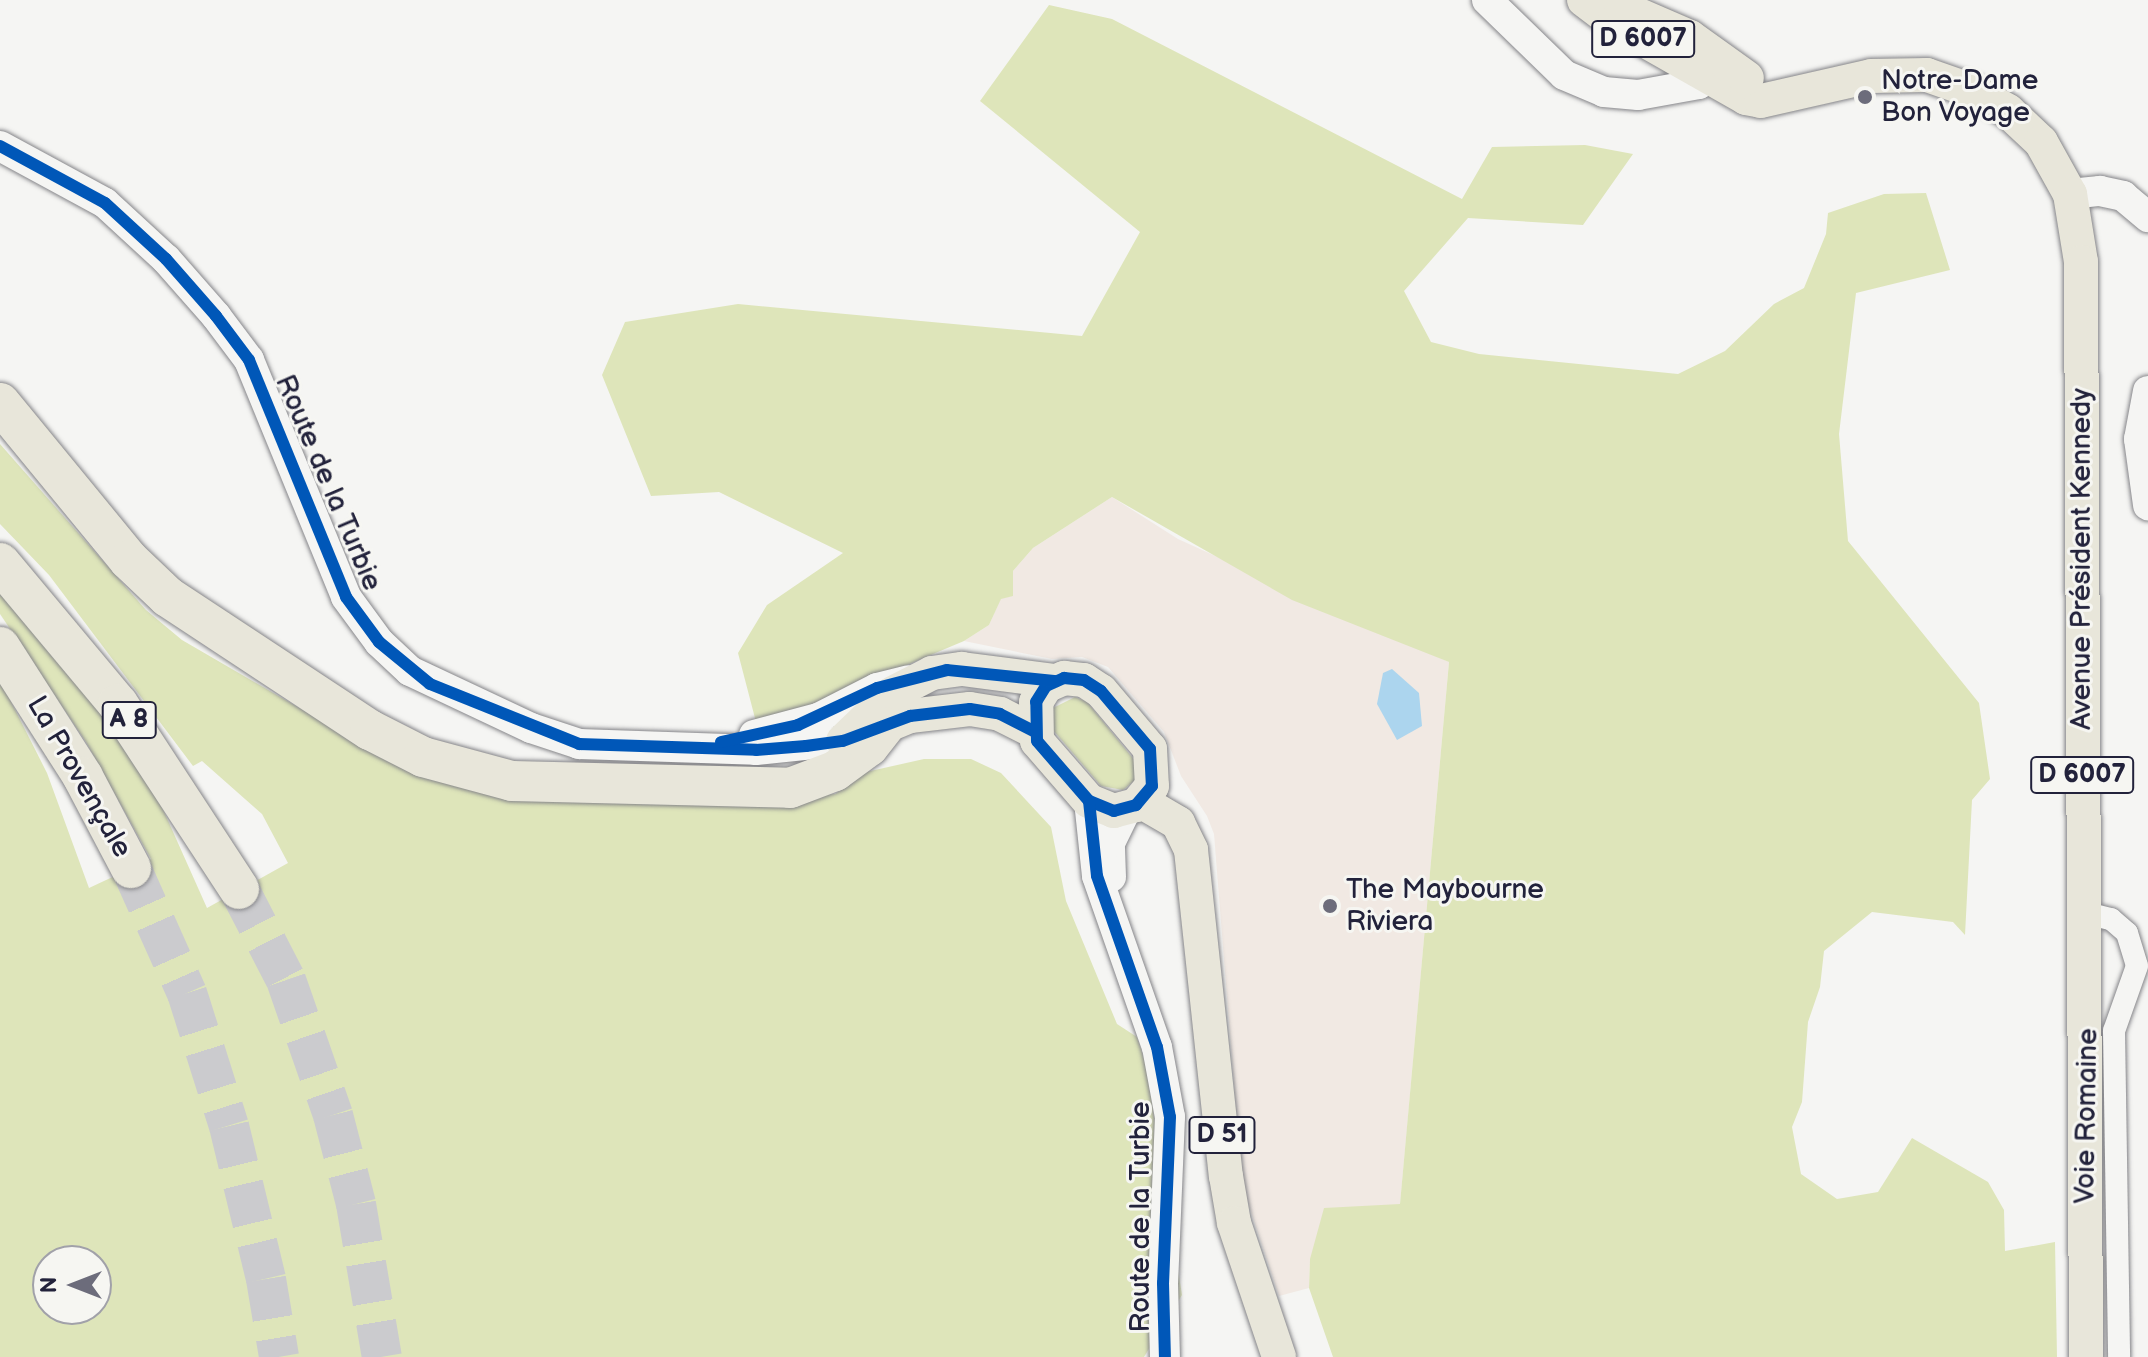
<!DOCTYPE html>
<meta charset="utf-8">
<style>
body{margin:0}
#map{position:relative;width:2148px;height:1357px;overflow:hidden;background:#f5f5f3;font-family:"Balsamiq Sans",sans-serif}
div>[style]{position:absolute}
.built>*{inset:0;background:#f1e9e3}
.green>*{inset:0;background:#dee5ba}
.water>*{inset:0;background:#acd5ee}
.highway-tunnel>*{height:40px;margin-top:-20px;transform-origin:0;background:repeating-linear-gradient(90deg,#cbcbce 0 40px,transparent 0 60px)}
.roads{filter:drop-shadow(0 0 2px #858589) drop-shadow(0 0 2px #858589)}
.street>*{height:22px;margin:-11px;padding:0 11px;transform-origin:11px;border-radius:11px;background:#f5f5f3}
.secondary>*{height:30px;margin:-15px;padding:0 15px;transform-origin:15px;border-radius:15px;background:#f5f5f3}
.primary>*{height:34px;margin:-17px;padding:0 17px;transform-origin:17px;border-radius:17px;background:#e8e6da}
.highway>*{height:40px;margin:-20px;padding:0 20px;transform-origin:20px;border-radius:20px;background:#e8e6da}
.cycleway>*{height:12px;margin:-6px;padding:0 6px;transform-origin:6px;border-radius:6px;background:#0057b8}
.dots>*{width:22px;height:22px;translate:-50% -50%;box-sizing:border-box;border:4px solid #f6f6f2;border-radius:50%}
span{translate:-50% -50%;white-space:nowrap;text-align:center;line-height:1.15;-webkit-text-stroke:6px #f6f6f2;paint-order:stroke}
.shield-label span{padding:2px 6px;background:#f6f6f2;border:2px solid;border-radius:6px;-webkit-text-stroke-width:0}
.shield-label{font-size:26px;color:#22223b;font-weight:700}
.poi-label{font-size:28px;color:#22223b}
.left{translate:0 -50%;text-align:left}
.street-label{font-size:28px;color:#22223b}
.north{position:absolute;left:32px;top:1245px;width:80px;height:80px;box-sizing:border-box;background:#f6f6f2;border:2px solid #a1a1a9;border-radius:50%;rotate:270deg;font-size:22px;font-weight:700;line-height:32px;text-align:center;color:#22223b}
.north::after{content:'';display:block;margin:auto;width:28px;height:36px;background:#6c6c7b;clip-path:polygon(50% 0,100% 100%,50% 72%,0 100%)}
</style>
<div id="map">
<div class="built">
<div style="clip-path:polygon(1112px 497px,1178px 539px,1449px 662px,1400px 1205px,1310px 1259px,1309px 1288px,1279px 1296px,1242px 1185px,1214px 834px,1207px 816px,1181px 776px,1164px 732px,1108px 667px,1082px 657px,1052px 659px,964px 641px,989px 625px,1013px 571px,1033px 548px)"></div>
</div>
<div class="green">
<div style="clip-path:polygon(1049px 5px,1112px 19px,1462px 199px,1492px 147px,1585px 145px,1633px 154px,1583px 225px,1468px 218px,1404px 291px,1431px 342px,1479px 354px,1678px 374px,1725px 351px,1774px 304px,1804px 288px,1826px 234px,1828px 213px,1884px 194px,1926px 193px,1950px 270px,1856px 293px,1839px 434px,1848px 541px,1979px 703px,1990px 779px,1972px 800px,1965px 935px,1953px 922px,1872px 912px,1824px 951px,1820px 987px,1808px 1022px,1802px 1102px,1792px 1127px,1801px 1174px,1837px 1199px,1878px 1192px,1912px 1138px,1988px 1182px,2004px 1210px,2005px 1251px,2055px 1242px,2057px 1357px,1333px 1357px,1309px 1288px,1310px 1259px,1324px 1208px,1400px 1204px,1449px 662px,1292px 600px,1112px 497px,1033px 548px,1013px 571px,1013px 596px,1001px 599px,989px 625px,964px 641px,783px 717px,756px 722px,738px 653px,767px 605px,843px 553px,719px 492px,651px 496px,602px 375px,625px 322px,738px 304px,1082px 336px,1140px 232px,980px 101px)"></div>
<div style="clip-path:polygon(evenodd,0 444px,146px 610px,182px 640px,377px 753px,821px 795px,835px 794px,866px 772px,924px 759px,971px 759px,1001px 773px,1051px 827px,1066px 901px,1117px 1024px,1137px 1037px,1146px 1065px,1182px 1295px,1144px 1357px,0 1357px,0 680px,47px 773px,89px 888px,151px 859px,86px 742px,0 614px,0 590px,99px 709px,157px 796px,207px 908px,288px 863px,262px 814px,202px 761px,193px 766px,49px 575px,0 524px,0 444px,48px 1261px,96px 1261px,96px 1309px,48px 1309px,48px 1261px)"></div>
<div style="clip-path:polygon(1075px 697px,1087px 702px,1136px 762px,1135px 780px,1123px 790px,1101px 786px,1053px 730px,1053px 708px)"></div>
</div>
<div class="water">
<div style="clip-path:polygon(1392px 669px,1419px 693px,1422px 726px,1397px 740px,1377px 704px,1383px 673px)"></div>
</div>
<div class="highway-tunnel">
<div style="left:131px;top:868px;width:137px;rotate:65.9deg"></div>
<div style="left:187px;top:993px;width:139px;rotate:72.5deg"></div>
<div style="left:229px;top:1126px;width:157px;rotate:76.4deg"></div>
<div style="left:266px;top:1279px;width:79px;rotate:80.5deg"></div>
<div style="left:239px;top:889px;width:102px;rotate:62.7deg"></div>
<div style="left:286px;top:980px;width:143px;rotate:70.8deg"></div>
<div style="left:333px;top:1115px;width:92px;rotate:75.5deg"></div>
<div style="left:356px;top:1204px;width:155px;rotate:80.4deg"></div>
</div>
<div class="roads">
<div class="street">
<div style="left:2082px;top:912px;width:30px;rotate:14deg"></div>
<div style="left:2111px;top:919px;width:21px;rotate:41deg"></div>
<div style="left:2127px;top:933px;width:34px;rotate:73deg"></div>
<div style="left:2137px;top:966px;width:69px;rotate:109.5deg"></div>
<div style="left:2114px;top:1031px;width:326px;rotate:89.1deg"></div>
</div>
<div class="secondary">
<div style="left:1487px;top:0;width:107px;rotate:44.2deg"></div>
<div style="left:1564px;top:75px;width:43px;rotate:23deg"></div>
<div style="left:1604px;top:92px;width:34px;rotate:5deg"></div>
<div style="left:1638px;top:95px;width:62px;rotate:-10.2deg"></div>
<div style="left:1699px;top:84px;width:9px;rotate:-54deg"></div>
<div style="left:0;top:146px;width:119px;rotate:28.5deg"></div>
<div style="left:105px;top:203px;width:83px;rotate:42.6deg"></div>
<div style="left:166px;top:259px;width:76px;rotate:48.7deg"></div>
<div style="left:216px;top:316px;width:55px;rotate:53.1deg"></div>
<div style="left:249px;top:360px;width:256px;rotate:67.7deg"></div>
<div style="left:346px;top:597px;width:56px;rotate:53.7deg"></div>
<div style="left:379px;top:642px;width:42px;rotate:43.1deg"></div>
<div style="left:410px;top:671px;width:134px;rotate:25.2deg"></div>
<div style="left:531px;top:728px;width:51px;rotate:18.4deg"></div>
<div style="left:579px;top:744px;width:177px;rotate:1.9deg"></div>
<div style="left:756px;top:750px;width:87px;rotate:-5.9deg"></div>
<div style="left:2070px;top:194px;width:30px;rotate:-6deg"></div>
<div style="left:2100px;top:191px;width:24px;rotate:12deg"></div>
<div style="left:2123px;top:196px;width:33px;rotate:40deg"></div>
<div style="left:2148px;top:391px;width:49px;rotate:100.6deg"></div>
<div style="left:2139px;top:439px;width:67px;rotate:82.2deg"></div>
<div style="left:754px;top:735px;width:66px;rotate:-14.9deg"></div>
<div style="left:818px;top:718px;width:66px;rotate:-27deg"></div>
<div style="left:877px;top:688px;width:32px;rotate:-14deg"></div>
<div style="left:1089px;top:801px;width:75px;rotate:83.9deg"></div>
<div style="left:1097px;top:876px;width:181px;rotate:70.7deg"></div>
<div style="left:1157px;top:1047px;width:71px;rotate:79.5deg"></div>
<div style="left:1170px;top:1117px;width:166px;rotate:92.4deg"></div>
<div style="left:1163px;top:1283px;width:74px;rotate:88.5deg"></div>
<div style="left:1111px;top:877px;width:34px;rotate:-92deg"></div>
<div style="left:1110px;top:843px;width:37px;rotate:-64deg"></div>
</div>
<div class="primary">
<div style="left:1584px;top:0;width:38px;rotate:37deg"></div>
<div style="left:1614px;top:23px;width:152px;rotate:29.6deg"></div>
<div style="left:1746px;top:98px;width:15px;rotate:11deg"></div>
<div style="left:1761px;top:101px;width:113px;rotate:-12.8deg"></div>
<div style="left:1871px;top:76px;width:56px;rotate:-1deg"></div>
<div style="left:1927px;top:75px;width:49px;rotate:19.2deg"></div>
<div style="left:1973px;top:91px;width:40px;rotate:29.7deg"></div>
<div style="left:2008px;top:111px;width:45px;rotate:43.2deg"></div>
<div style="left:2041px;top:142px;width:60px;rotate:60.9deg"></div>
<div style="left:2070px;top:194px;width:69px;rotate:80.8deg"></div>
<div style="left:2081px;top:262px;width:1095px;rotate:89.74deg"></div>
<div style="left:1623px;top:8px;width:73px;rotate:23.4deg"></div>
<div style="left:1690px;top:37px;width:70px;rotate:35.7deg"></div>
<div style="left:1064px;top:678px;width:20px;rotate:6deg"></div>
<div style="left:1084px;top:680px;width:20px;rotate:33deg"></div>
<div style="left:1101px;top:691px;width:76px;rotate:49.8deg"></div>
<div style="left:1150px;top:749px;width:37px;rotate:87deg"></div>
<div style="left:1152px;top:786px;width:25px;rotate:130deg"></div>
<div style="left:1136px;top:805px;width:23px;rotate:165deg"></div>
<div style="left:1114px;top:811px;width:27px;rotate:-158deg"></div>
<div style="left:1089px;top:801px;width:79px;rotate:-130.9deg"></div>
<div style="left:1037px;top:741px;width:39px;rotate:-91deg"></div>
<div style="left:1036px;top:702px;width:19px;rotate:-58deg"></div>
<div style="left:1046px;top:686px;width:20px;rotate:-24deg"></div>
<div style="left:859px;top:737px;width:55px;rotate:-22.4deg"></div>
<div style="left:910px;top:716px;width:60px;rotate:-6.7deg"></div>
<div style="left:970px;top:709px;width:30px;rotate:9deg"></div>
<div style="left:1000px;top:714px;width:39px;rotate:27deg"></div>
<div style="left:843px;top:741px;width:69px;rotate:-43.8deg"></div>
<div style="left:893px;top:693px;width:44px;rotate:-27.1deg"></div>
<div style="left:932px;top:673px;width:30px;rotate:-8deg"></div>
<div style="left:962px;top:669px;width:94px;rotate:7.4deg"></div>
<div style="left:1142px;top:802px;width:42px;rotate:30.3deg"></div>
<div style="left:1178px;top:823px;width:30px;rotate:64deg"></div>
<div style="left:1191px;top:850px;width:328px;rotate:83.9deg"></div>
<div style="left:1226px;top:1176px;width:48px;rotate:80.3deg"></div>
<div style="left:1234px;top:1223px;width:141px;rotate:71.4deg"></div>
</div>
<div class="highway">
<div style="left:0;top:403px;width:203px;rotate:50.6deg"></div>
<div style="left:129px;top:560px;width:54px;rotate:43.5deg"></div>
<div style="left:168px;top:597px;width:242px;rotate:33.4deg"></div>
<div style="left:370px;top:730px;width:59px;rotate:27deg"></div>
<div style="left:423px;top:757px;width:92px;rotate:15.1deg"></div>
<div style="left:512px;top:781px;width:278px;rotate:1.4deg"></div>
<div style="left:790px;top:788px;width:48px;rotate:-20.7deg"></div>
<div style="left:835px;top:771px;width:42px;rotate:-36.3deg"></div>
<div style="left:869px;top:746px;width:24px;rotate:-52deg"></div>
<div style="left:0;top:563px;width:184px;rotate:50.1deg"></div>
<div style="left:118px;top:704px;width:221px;rotate:56.8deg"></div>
<div style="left:0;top:647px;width:154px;rotate:57.4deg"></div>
<div style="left:83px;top:777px;width:103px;rotate:62.2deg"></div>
</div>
</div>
<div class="cycleway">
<div style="left:0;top:146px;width:119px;rotate:28.5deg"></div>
<div style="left:105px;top:203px;width:83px;rotate:42.6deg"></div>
<div style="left:166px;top:259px;width:76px;rotate:48.7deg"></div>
<div style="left:216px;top:316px;width:55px;rotate:53.1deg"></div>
<div style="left:249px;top:360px;width:256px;rotate:67.7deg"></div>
<div style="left:346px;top:597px;width:56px;rotate:53.7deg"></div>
<div style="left:379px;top:642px;width:66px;rotate:39.5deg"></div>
<div style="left:430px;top:684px;width:161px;rotate:21.9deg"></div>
<div style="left:579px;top:744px;width:177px;rotate:1.9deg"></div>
<div style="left:756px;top:750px;width:50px;rotate:-4.6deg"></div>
<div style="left:806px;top:746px;width:37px;rotate:-8deg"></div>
<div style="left:843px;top:741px;width:72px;rotate:-20.5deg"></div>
<div style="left:910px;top:716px;width:60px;rotate:-6.7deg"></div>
<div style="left:970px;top:709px;width:30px;rotate:9deg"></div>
<div style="left:1000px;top:714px;width:39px;rotate:27deg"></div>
<div style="left:1064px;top:678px;width:20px;rotate:6deg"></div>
<div style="left:1084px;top:680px;width:20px;rotate:33deg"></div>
<div style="left:1101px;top:691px;width:76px;rotate:49.8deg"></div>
<div style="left:1150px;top:749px;width:37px;rotate:87deg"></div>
<div style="left:1152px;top:786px;width:25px;rotate:130deg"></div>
<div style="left:1136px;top:805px;width:23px;rotate:165deg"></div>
<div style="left:1114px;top:811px;width:27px;rotate:-158deg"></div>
<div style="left:1089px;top:801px;width:79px;rotate:-130.9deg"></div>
<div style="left:1037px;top:741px;width:39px;rotate:-91deg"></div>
<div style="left:1036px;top:702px;width:19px;rotate:-58deg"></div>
<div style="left:1046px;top:686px;width:20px;rotate:-24deg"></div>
<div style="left:721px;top:742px;width:79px;rotate:-12.4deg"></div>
<div style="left:798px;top:725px;width:87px;rotate:-25.1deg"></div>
<div style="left:877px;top:688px;width:72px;rotate:-14.4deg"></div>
<div style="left:947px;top:670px;width:109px;rotate:5.8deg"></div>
<div style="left:1089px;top:801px;width:75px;rotate:83.9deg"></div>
<div style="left:1097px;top:876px;width:181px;rotate:70.7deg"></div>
<div style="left:1157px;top:1047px;width:71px;rotate:79.5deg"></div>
<div style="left:1170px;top:1117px;width:166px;rotate:92.4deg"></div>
<div style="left:1163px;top:1283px;width:74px;rotate:88.5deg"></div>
</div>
<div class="dots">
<div style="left:1865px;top:97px;background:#6c6c7b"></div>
<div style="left:1330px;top:906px;background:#6c6c7b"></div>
</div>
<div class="shield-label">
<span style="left:1643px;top:39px">D 6007</span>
<span style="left:129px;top:720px">A 8</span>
<span style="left:2082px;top:775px">D 6007</span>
<span style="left:1222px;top:1135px">D 51</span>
</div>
<div class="poi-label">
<span class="left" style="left:1881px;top:97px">Notre-Dame<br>Bon Voyage</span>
<span class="left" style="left:1346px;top:906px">The Maybourne<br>Riviera</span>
</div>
<div class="street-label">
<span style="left:328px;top:483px;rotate:67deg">Route de la Turbie</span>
<span style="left:2082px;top:559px;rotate:-90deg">Avenue Président Kennedy</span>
<span style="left:79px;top:777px;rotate:60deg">La Provençale</span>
<span style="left:2087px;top:1116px;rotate:-89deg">Voie Romaine</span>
<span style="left:1141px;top:1217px;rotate:-90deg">Route de la Turbie</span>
</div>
<div class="north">N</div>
</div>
